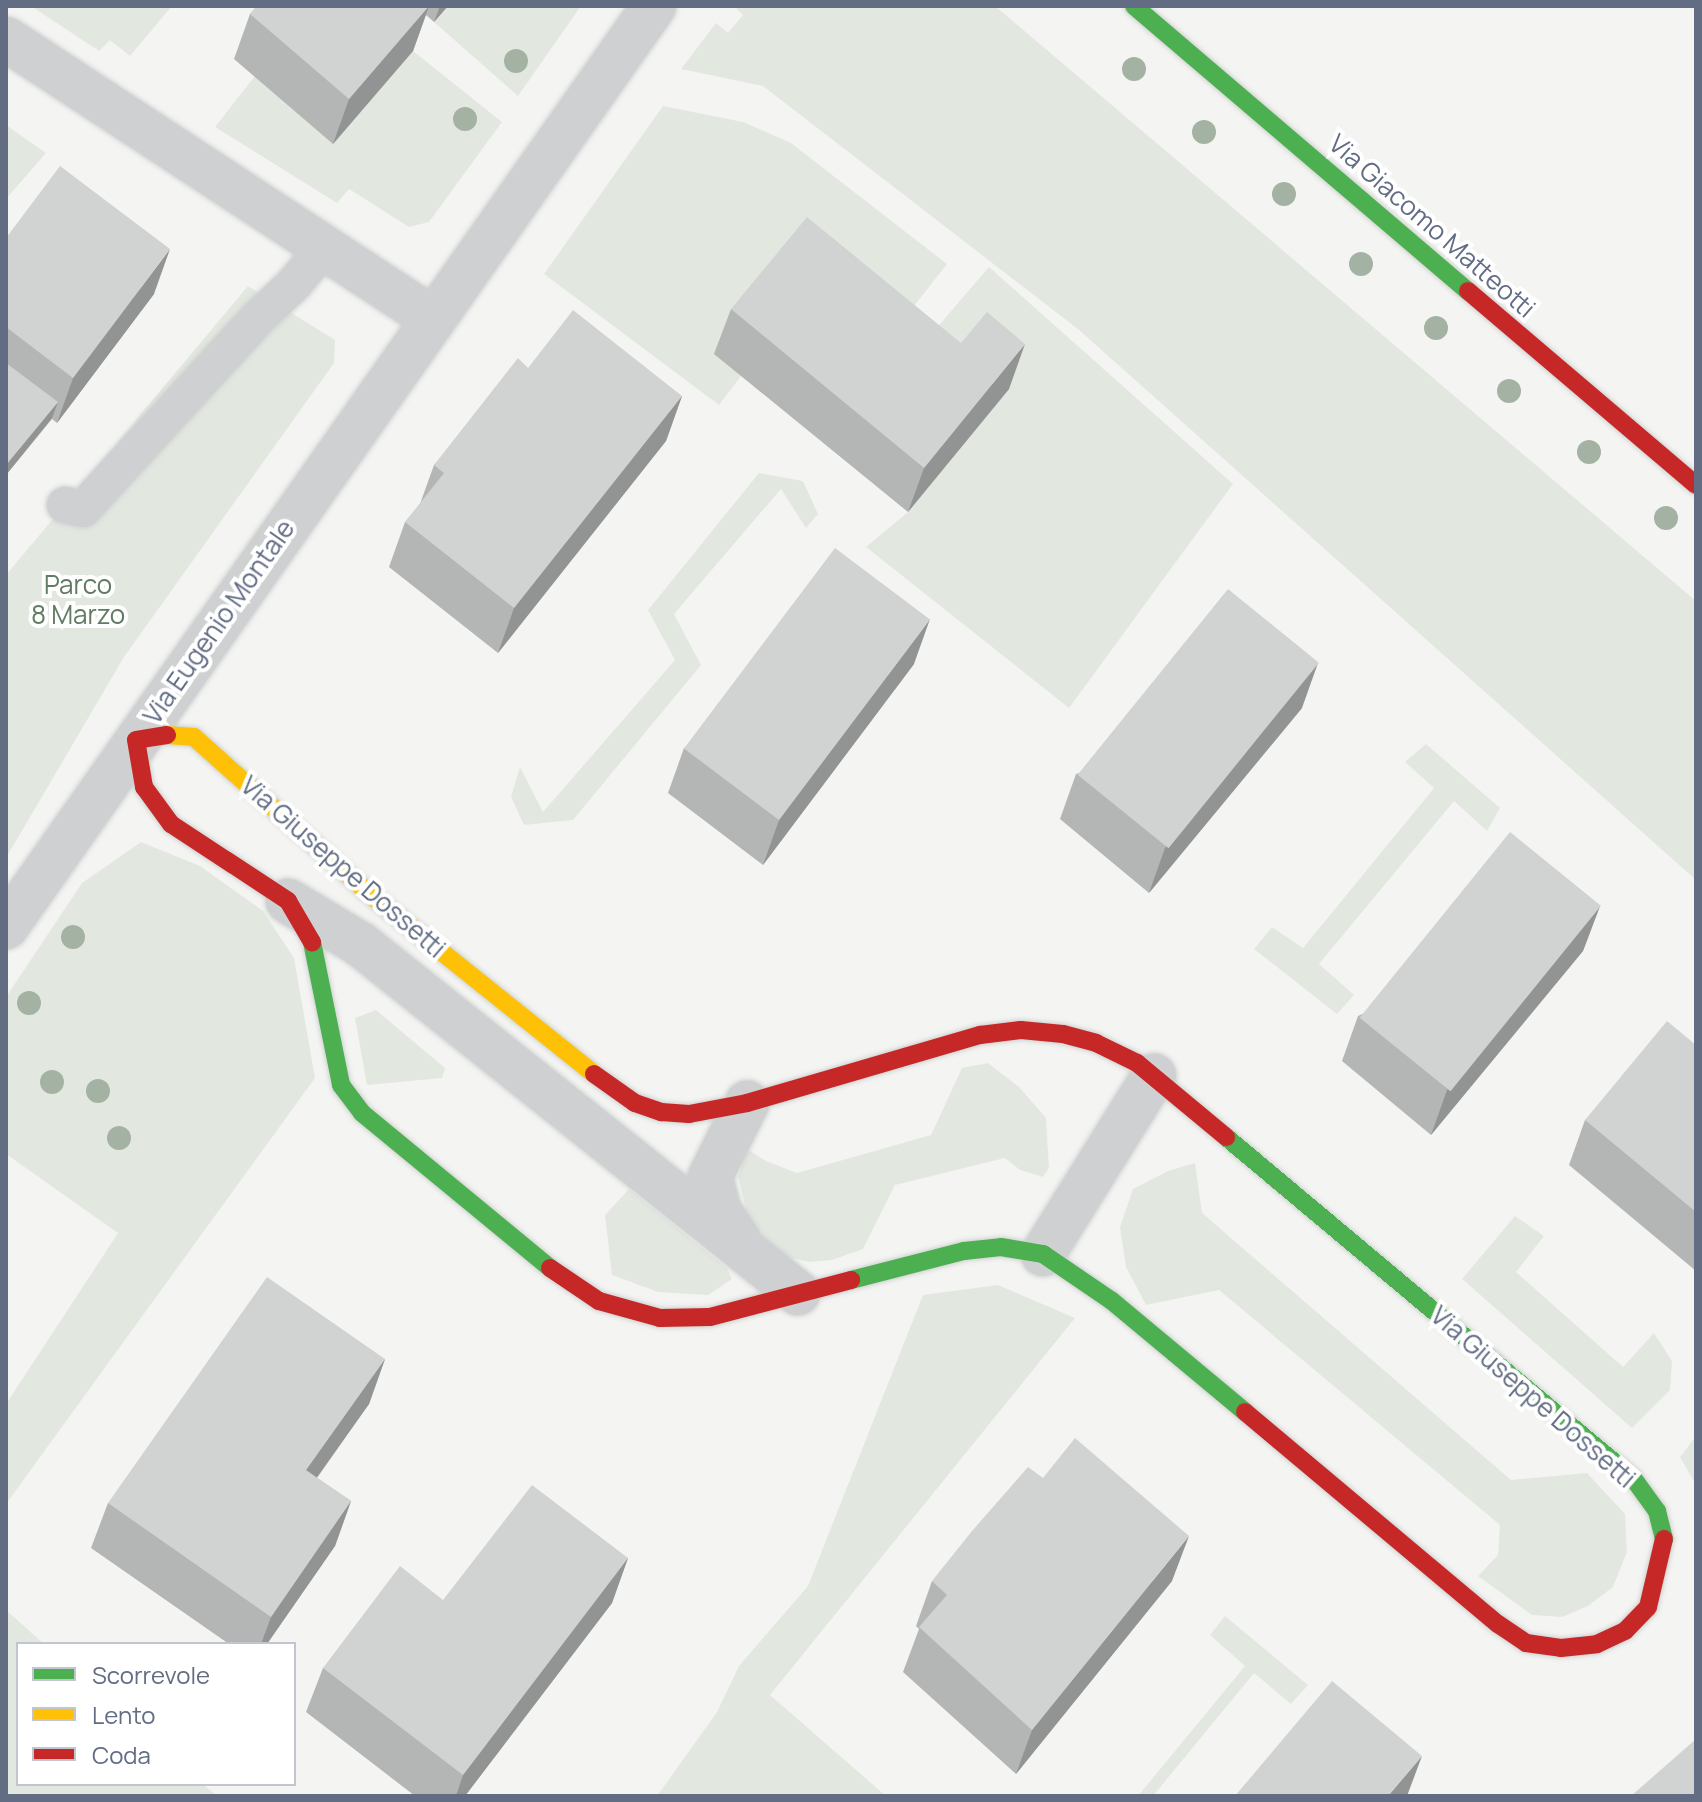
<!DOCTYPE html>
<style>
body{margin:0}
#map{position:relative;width:1702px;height:1802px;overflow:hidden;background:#f4f5f2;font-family:Manrope,sans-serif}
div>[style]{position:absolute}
.green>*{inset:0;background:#e2e8e0}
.roads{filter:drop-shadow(0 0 2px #d0d2d2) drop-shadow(0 0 2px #d0d2d2)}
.lane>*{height:36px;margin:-18px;padding:0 18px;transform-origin:18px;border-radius:18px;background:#cfd0d1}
.street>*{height:44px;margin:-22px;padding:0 22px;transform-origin:22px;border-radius:22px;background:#cfd0d1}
.fast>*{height:18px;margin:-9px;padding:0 9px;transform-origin:9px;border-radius:9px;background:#4caf50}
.slow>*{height:18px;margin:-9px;padding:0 9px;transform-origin:9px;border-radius:9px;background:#ffc107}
.jam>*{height:18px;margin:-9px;padding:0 9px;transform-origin:9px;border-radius:9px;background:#c62828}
.trees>*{width:24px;height:24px;margin:-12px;border-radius:50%;background:#a4b2a3}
.wall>*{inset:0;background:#b4b5b5}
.shaded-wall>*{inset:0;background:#929494}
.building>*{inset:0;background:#d1d3d3;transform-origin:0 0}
span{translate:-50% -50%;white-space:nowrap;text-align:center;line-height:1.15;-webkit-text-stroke:8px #fff;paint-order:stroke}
.street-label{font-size:26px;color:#626d84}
.park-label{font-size:26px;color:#627b63}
.frame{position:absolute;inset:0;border:8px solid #626d84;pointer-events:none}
.legend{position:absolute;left:16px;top:1642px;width:280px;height:144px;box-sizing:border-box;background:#fff;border:2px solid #c0c5ce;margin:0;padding:10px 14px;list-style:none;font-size:24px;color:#626d84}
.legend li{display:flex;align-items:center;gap:16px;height:40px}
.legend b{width:40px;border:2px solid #c0c5ce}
</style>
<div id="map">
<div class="green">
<div style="clip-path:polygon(31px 6px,172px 6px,130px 56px,110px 40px,99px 51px)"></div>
<div style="clip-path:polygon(448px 6px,581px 6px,518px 96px,434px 22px)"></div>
<div style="clip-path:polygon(734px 6px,995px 6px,1696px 601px,1696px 880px,1079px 330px,763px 86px,681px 69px,716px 23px,728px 33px,743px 15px)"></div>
<div style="clip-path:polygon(413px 51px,502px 122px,429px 222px,409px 227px,349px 189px,337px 203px,215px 127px,255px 76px)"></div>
<div style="clip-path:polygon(663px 106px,743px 122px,791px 143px,947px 264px,914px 306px,715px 354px,741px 376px,719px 405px,544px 274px)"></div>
<div style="clip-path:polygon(6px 125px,46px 153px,6px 199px)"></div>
<div style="clip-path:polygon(989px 267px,1233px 484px,1069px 708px,866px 547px,908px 512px,983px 420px,915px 364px,940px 324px)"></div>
<div style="clip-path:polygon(248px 286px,335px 340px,334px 363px,124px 657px,6px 858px,6px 575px)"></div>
<div style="clip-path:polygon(759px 473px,803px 481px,818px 514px,806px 528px,781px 489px,674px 614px,701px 665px,573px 820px,524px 825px,511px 797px,520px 767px,543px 812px,675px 660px,648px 610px)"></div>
<div style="clip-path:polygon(1426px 744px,1500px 808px,1487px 831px,1454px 801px,1319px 964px,1354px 995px,1337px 1014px,1254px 949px,1272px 927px,1303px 948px,1434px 788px,1405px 762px)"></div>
<div style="clip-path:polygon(141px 842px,200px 866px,263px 911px,294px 958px,315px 1078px,6px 1504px,6px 1404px,118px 1233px,6px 1154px,6px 997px,82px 883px)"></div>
<div style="clip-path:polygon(376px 1010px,445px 1068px,442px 1078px,367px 1085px,355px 1018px)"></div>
<div style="clip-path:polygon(988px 1063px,1019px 1087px,1046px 1118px,1049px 1168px,1043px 1177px,1020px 1170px,1005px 1158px,895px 1185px,863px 1249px,832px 1260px,809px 1262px,784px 1256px,754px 1240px,738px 1177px,747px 1149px,766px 1161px,797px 1173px,931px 1135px,962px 1068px)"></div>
<div style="clip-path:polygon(1195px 1163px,1202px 1213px,1511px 1480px,1587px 1473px,1625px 1514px,1627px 1552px,1613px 1587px,1588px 1606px,1562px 1617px,1532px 1615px,1478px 1576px,1498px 1555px,1500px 1525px,1219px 1290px,1146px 1305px,1126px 1267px,1120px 1227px,1133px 1189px,1168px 1171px)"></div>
<div style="clip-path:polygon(629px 1189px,727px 1268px,732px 1279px,708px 1295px,658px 1292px,612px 1275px,605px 1215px)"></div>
<div style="clip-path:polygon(1515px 1216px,1544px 1236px,1516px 1272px,1623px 1367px,1654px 1333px,1672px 1361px,1670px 1390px,1632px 1428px,1462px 1279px)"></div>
<div style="clip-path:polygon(998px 1285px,1075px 1318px,770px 1695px,886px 1796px,657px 1796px,717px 1712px,739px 1666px,808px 1586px,923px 1295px)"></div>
<div style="clip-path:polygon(1696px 1436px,1696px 1485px,1680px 1457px)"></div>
<div style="clip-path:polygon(6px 1610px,44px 1644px,18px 1644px,18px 1784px,203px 1784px,217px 1796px,6px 1796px)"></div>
<div style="clip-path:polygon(1225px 1616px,1308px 1685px,1291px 1704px,1254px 1673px,1153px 1796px,1138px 1796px,1245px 1666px,1210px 1635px)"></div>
</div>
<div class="roads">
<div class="lane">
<div style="left:65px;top:505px;width:18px;rotate:13deg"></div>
<div style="left:83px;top:509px;width:258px;rotate:-47.5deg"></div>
<div style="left:257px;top:319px;width:51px;rotate:-43.4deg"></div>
<div style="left:294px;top:284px;width:47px;rotate:-50.2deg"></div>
</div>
<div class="street">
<div style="left:6px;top:39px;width:511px;rotate:33.25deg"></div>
<div style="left:288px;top:901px;width:84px;rotate:30.8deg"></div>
<div style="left:360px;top:944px;width:560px;rotate:38.55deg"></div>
<div style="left:6px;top:927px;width:1126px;rotate:-54.87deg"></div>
<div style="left:739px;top:1241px;width:37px;rotate:-123deg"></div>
<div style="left:719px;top:1210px;width:34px;rotate:-105deg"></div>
<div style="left:710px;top:1177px;width:83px;rotate:-63.4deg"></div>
<div style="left:1043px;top:1254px;width:210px;rotate:-58.1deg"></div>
</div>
<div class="fast">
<div style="left:1134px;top:6px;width:439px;rotate:40.5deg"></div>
<div style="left:312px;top:942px;width:146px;rotate:78.5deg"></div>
<div style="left:341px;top:1085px;width:35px;rotate:53deg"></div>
<div style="left:362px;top:1113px;width:244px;rotate:39.5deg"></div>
<div style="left:1226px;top:1137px;width:531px;rotate:39.96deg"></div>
<div style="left:1633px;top:1478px;width:41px;rotate:54deg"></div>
<div style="left:1657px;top:1511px;width:29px;rotate:76deg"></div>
<div style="left:851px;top:1280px;width:117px;rotate:-14.4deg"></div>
<div style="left:964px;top:1251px;width:37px;rotate:-6deg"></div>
<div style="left:1001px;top:1247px;width:43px;rotate:9.5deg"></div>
<div style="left:1043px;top:1254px;width:83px;rotate:34.3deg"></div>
<div style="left:1112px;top:1301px;width:173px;rotate:39.8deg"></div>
</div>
<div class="slow">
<div style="left:167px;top:735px;width:27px;rotate:4deg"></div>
<div style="left:194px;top:737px;width:239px;rotate:41.8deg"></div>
<div style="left:372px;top:896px;width:285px;rotate:38.7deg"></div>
</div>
<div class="jam">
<div style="left:1468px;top:291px;width:299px;rotate:40.4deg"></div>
<div style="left:167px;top:735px;width:31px;rotate:171deg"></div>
<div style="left:136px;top:740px;width:48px;rotate:80.3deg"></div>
<div style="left:144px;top:787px;width:46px;rotate:53.9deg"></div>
<div style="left:171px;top:824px;width:140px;rotate:33.3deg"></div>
<div style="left:288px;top:901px;width:48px;rotate:59.7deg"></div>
<div style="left:594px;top:1074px;width:50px;rotate:35.3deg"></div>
<div style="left:635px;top:1103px;width:28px;rotate:19deg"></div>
<div style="left:661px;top:1112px;width:28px;rotate:4deg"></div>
<div style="left:689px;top:1114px;width:59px;rotate:-10.7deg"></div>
<div style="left:747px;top:1103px;width:243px;rotate:-16.3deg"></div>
<div style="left:980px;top:1035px;width:41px;rotate:-7deg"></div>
<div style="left:1021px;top:1030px;width:42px;rotate:5.4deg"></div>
<div style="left:1063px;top:1034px;width:34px;rotate:15deg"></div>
<div style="left:1096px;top:1043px;width:46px;rotate:26deg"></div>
<div style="left:1137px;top:1063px;width:116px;rotate:39.7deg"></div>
<div style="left:550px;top:1268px;width:59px;rotate:34deg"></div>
<div style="left:599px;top:1301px;width:63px;rotate:15.6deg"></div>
<div style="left:660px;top:1318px;width:50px;rotate:-1.1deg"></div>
<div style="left:710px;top:1317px;width:146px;rotate:-14.7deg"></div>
<div style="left:1245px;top:1412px;width:330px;rotate:40deg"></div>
<div style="left:1498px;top:1624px;width:34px;rotate:34deg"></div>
<div style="left:1526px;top:1643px;width:35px;rotate:8deg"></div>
<div style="left:1561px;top:1648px;width:36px;rotate:-6deg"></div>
<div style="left:1597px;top:1644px;width:31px;rotate:-25deg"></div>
<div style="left:1625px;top:1631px;width:33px;rotate:-46deg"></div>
<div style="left:1648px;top:1607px;width:70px;rotate:-76.8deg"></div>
</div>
</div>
<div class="trees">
<div style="left:516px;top:61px"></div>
<div style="left:1134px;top:69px"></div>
<div style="left:465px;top:119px"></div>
<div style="left:1204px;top:132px"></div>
<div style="left:1284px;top:194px"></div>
<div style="left:1361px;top:264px"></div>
<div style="left:1436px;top:328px"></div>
<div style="left:1509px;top:391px"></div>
<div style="left:1589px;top:452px"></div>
<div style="left:1666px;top:518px"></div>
<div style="left:73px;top:937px"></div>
<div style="left:29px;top:1003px"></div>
<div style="left:52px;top:1082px"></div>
<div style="left:98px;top:1091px"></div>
<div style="left:119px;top:1138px"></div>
</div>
<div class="wall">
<div style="clip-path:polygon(257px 6px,448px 6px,434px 22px,426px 15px,413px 51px,333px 144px,234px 59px,250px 14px)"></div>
<div style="clip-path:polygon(6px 238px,154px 294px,57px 423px,52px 419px,6px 475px)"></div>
<div style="clip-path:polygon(731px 309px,1009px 389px,908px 512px,714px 354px)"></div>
<div style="clip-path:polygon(528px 368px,682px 396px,666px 441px,498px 653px,389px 567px,405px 522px,420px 504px,434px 465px)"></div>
<div style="clip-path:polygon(914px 664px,763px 865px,668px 793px,684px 748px)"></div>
<div style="clip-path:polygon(1302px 708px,1149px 893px,1060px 819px,1076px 774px)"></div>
<div style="clip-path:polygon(1600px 906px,1583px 951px,1431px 1135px,1342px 1061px,1358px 1016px)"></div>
<div style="clip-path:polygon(1696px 1045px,1696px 1271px,1569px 1165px,1585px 1120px)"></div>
<div style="clip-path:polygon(385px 1359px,369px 1404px,317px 1478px,351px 1501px,335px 1546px,267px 1644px,229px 1644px,91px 1548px,108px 1503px)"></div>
<div style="clip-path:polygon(628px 1558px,612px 1603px,465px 1796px,415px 1796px,306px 1712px,323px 1668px)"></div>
<div style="clip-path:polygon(932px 1581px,1172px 1581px,1016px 1774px,903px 1672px,919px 1629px,916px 1626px)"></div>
</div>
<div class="shaded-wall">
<div style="clip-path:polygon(429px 6px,413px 51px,333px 144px,349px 99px)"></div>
<div style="clip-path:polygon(440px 6px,448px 6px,434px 22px)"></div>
<div style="clip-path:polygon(170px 249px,154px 294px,57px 423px,73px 378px)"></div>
<div style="clip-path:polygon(1025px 344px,1009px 389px,908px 512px,924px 468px)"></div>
<div style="clip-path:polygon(682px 396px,666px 441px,498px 653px,514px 608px)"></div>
<div style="clip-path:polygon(58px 402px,52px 418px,6px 475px,6px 465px)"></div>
<div style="clip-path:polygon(930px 619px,914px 664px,763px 865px,779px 820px)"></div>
<div style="clip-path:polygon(1318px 663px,1302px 708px,1149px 893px,1165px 848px)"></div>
<div style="clip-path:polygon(1600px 906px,1583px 951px,1431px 1135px,1447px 1090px)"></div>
<div style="clip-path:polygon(385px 1359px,369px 1404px,290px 1515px,306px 1470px)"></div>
<div style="clip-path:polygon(351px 1501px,335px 1546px,267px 1644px,261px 1644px,271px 1617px)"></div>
<div style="clip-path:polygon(1189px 1536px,1172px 1581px,1016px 1774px,1032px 1730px)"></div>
<div style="clip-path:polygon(628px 1558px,612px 1603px,465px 1796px,456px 1796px,463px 1775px)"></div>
<div style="clip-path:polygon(1422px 1756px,1407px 1796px,1388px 1796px)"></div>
</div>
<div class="building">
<div style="clip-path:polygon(257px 6px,429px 6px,349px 99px,250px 14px)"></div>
<div style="clip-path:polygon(60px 166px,170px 249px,73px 378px,6px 327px,6px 238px)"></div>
<div style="clip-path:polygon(807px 217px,961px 343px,987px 312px,1025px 344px,924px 468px,731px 309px)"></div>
<div style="clip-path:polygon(573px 310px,682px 396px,514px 608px,405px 522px,444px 473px,434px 465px,518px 358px,528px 368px)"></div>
<div style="clip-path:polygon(6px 363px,58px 402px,6px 465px)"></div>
<div style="left:835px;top:548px;width:119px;height:251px;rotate:37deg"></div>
<div style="left:1228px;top:589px;width:117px;height:239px;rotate:39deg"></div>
<div style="left:1510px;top:832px;width:117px;height:239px;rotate:39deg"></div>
<div style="clip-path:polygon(1667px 1021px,1696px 1045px,1696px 1212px,1585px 1120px)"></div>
<div style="clip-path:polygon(267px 1277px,385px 1359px,306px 1470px,351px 1501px,271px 1617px,108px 1503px)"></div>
<div style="clip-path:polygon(1075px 1438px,1189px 1536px,1032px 1730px,919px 1627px,947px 1595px,932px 1581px,972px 1531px,1028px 1467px,1043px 1478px)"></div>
<div style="clip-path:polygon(532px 1485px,628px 1558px,463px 1775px,323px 1668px,400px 1566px,443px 1600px)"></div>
<div style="clip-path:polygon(1332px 1681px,1422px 1756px,1388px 1796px,1235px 1796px)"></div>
<div style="clip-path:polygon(1696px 1739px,1696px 1796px,1631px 1796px)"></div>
</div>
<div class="street-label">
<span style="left:1432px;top:226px;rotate:41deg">Via Giacomo Matteotti</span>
<span style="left:219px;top:622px;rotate:-55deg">Via Eugenio Montale</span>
<span style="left:343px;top:867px;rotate:41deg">Via Giuseppe Dossetti</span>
<span style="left:1533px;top:1397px;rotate:41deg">Via Giuseppe Dossetti</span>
</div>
<div class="park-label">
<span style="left:78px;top:600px">Parco<br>8 Marzo</span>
</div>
<div class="frame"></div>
<ul class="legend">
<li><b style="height:10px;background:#4caf50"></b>Scorrevole</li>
<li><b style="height:10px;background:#ffc107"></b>Lento</li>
<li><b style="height:10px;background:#c62828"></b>Coda</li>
</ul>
</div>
